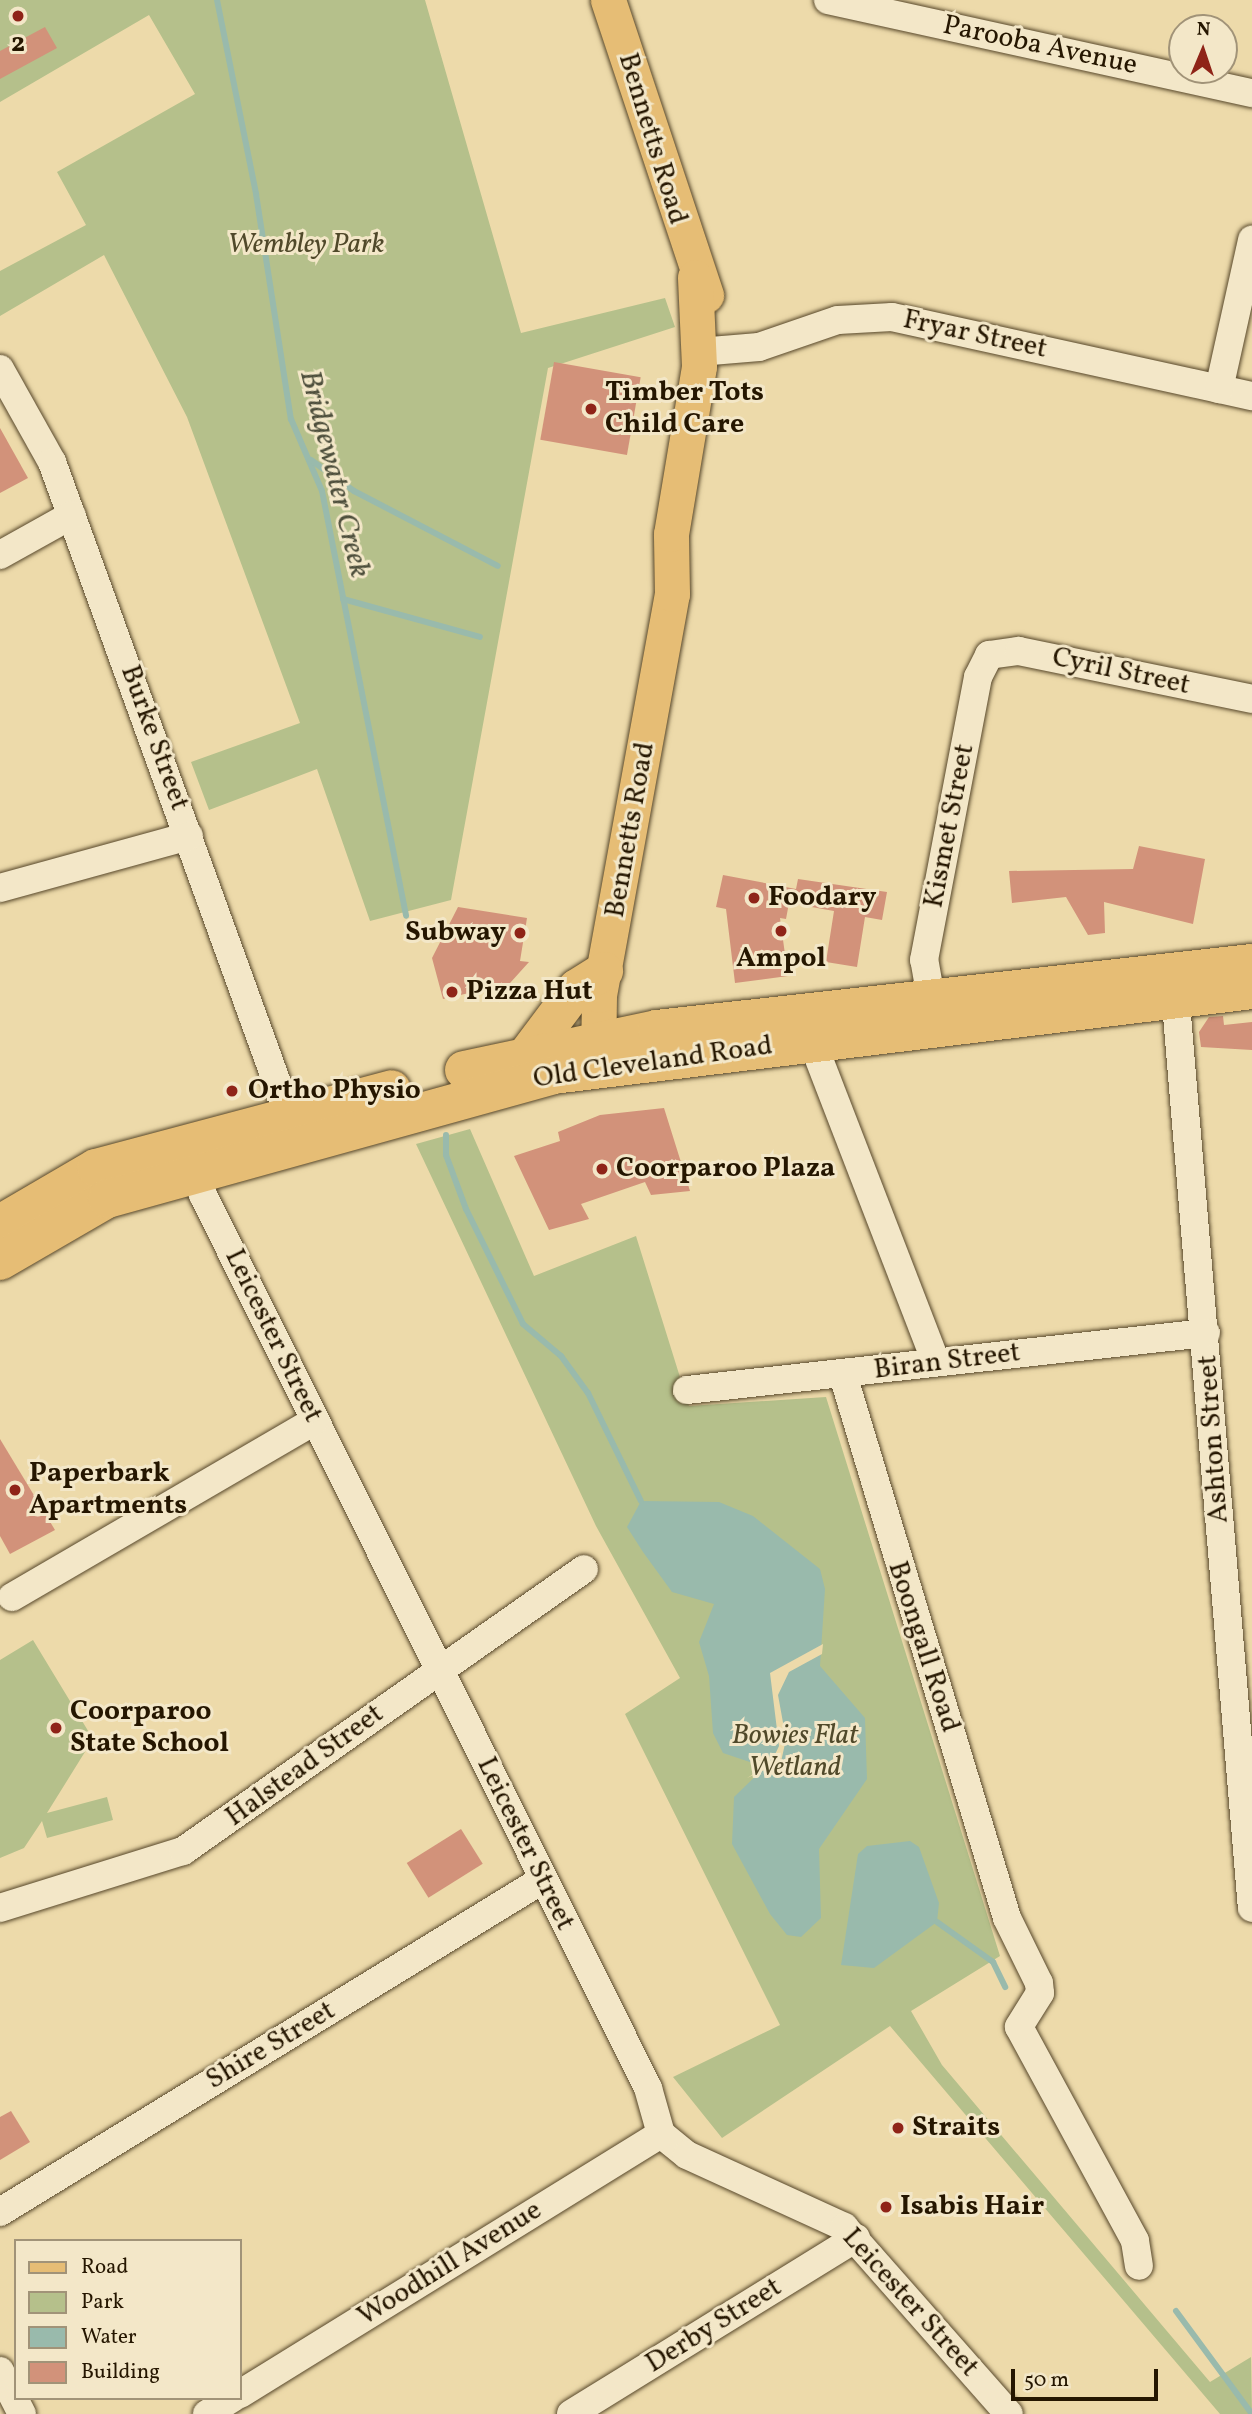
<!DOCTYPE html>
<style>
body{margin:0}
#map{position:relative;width:1252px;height:2414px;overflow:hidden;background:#eddaaa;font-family:Vollkorn,serif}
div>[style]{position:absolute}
.green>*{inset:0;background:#b5c08b}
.water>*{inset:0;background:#99baac}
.pier>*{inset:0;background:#eddaaa}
.stream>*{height:6px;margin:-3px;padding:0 3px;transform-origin:3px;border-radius:3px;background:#99baac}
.building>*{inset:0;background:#d2927a;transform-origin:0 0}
.roads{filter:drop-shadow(0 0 2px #57472a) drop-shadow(0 0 2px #57472a)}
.minor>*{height:28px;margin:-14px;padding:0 14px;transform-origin:14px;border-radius:14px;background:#f3e7c8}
.major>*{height:35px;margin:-17.5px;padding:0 17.5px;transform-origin:17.5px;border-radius:17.5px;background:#e6bd75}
.highway>*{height:38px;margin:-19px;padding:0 19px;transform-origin:19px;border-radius:19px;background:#e6bd75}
.dots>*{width:19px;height:19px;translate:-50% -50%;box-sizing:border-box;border:4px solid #f3e7c8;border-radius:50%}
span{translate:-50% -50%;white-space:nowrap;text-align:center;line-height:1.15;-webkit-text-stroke:6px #f3e7c8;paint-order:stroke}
.poi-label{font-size:28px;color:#251600;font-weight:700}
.left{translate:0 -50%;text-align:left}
.right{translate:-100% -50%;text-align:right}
.street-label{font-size:28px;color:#251600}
.park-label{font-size:28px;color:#50492a;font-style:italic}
.water-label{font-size:30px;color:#4e4f3c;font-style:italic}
.legend{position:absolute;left:14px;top:2239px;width:228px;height:161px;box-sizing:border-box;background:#f3e7c8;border:2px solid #a19378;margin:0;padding:9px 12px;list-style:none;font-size:21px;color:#251600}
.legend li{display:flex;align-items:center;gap:14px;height:35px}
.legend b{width:35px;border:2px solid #a19378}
.north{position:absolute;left:1168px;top:14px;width:70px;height:70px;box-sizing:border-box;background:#f3e7c8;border:2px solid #a19378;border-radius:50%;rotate:2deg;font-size:19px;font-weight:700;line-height:28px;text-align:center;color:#251600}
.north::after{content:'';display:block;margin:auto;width:24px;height:32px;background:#8f2418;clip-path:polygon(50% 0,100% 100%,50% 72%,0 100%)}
.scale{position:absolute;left:1011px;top:2369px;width:147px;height:32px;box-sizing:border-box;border:4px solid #251600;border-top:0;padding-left:9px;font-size:21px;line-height:24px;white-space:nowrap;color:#251600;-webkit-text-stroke:5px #f3e7c8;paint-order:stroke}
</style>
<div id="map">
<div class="green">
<div style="clip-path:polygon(0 0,425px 0,521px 333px,665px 298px,675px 327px,548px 368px,451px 900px,370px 921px,317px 769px,209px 810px,191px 762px,300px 723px,187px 417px,104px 255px,0 316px,0 271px,86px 225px,57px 172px,195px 94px,149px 15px,0 102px)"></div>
<div style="clip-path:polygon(470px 1129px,534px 1276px,636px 1236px,689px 1406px,826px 1397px,1000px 1956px,911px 2011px,942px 2065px,1210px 2382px,1251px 2357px,1252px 2414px,1220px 2414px,890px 2026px,722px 2138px,673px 2077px,780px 2025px,625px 1714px,680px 1678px,596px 1526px,416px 1144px)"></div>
<div style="clip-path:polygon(33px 1640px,93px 1739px,47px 1813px,107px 1797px,113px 1820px,47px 1838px,42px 1821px,24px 1848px,0 1858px,0 1660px)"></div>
</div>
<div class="water">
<div style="clip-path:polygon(641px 1501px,719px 1502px,753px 1516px,820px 1569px,825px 1589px,820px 1666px,865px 1718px,867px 1779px,819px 1849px,821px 1918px,801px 1937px,787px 1935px,770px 1914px,732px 1844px,734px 1797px,765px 1767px,723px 1753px,713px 1733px,709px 1676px,699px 1642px,714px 1604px,672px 1592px,643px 1552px,627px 1527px)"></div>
<div style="clip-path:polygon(910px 1841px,919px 1847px,939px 1903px,937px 1922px,874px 1968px,841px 1965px,858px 1854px,867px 1846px)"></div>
</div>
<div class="pier">
<div style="clip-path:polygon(823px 1644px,822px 1654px,789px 1672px,778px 1695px,786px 1739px,781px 1762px,747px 1778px,771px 1763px,779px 1746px,770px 1673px)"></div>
</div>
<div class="stream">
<div style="left:217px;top:0;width:198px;rotate:78.6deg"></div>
<div style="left:256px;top:194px;width:228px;rotate:81.2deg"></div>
<div style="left:291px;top:419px;width:78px;rotate:66.7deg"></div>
<div style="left:322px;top:491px;width:433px;rotate:78.8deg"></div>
<div style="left:311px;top:460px;width:53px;rotate:35.8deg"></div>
<div style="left:354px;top:491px;width:162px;rotate:27.5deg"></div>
<div style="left:343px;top:599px;width:142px;rotate:15.5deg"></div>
<div style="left:446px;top:1135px;width:20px;rotate:90deg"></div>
<div style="left:446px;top:1155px;width:58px;rotate:69.7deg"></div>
<div style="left:466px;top:1209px;width:128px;rotate:63.6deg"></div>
<div style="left:523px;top:1324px;width:50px;rotate:40.1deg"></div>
<div style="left:561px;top:1356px;width:46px;rotate:53.9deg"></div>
<div style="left:588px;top:1393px;width:120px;rotate:63.9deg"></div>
<div style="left:937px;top:1922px;width:69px;rotate:35.5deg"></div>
<div style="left:993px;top:1962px;width:28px;rotate:64deg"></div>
<div style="left:1176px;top:2311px;width:128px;rotate:53.6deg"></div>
</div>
<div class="building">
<div style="clip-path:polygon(45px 27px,57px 48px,0 79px,0 51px)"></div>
<div style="left:554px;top:362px;width:88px;height:79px;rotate:10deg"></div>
<div style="clip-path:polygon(0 428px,28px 478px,0 493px)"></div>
<div style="clip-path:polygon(1139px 846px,1205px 859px,1193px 924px,1104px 902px,1105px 933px,1088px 935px,1066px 897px,1012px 903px,1009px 871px,1133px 869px)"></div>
<div style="clip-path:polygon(723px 875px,796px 889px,798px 879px,887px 892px,882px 920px,865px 917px,857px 967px,826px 962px,834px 911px,789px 903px,786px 919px,780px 918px,788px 976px,735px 983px,726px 909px,716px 907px)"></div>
<div style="clip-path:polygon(458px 907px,527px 918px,520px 961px,529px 962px,502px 992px,499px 986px,443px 999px,432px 958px)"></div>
<div style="clip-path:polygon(1223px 1016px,1224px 1025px,1252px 1022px,1252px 1050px,1201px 1047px,1199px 1032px,1209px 1017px)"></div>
<div style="clip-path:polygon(664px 1108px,690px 1191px,651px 1195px,645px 1182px,581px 1204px,589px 1219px,549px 1230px,514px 1156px,560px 1141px,558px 1132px,600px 1115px)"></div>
<div style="clip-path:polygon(0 1439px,55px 1530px,10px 1554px,0 1536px)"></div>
<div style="left:461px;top:1829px;width:41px;height:64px;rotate:58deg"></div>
<div style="clip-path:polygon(11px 2111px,30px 2142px,0 2160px,0 2117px)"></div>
</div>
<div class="roads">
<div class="minor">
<div style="left:828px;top:0;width:434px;rotate:12.4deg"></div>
<div style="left:699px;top:352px;width:60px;rotate:-4.8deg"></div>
<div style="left:759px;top:347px;width:83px;rotate:-18.9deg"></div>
<div style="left:838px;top:320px;width:54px;rotate:-3.2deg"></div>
<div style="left:892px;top:317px;width:369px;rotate:12.4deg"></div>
<div style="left:0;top:369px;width:107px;rotate:60.8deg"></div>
<div style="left:52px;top:462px;width:696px;rotate:70.08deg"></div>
<div style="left:1219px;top:389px;width:153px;rotate:-77.5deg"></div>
<div style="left:0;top:555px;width:82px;rotate:-29.1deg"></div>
<div style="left:0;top:888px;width:196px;rotate:-15.4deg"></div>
<div style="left:1174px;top:980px;width:931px;rotate:85.2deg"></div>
<div style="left:931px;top:998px;width:39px;rotate:-100deg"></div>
<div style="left:924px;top:960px;width:288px;rotate:-79.2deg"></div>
<div style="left:978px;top:677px;width:25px;rotate:-63deg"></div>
<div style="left:989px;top:655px;width:30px;rotate:-8deg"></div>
<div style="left:1019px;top:651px;width:238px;rotate:11.6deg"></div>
<div style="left:812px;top:1041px;width:344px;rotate:68.9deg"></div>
<div style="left:192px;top:1156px;width:41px;rotate:74.2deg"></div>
<div style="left:203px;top:1195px;width:998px;rotate:63.51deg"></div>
<div style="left:648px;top:2088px;width:48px;rotate:74.2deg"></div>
<div style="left:661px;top:2134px;width:33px;rotate:39deg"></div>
<div style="left:687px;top:2155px;width:173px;rotate:24.6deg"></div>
<div style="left:844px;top:2227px;width:249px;rotate:48.6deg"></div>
<div style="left:843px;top:1375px;width:567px;rotate:73.19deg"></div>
<div style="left:1007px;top:1918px;width:72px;rotate:63.8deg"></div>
<div style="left:1039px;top:1983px;width:10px;rotate:84deg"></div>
<div style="left:1040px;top:1993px;width:40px;rotate:122deg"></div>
<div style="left:1019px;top:2027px;width:243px;rotate:61.5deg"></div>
<div style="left:1135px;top:2241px;width:25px;rotate:81deg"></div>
<div style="left:687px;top:1390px;width:522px;rotate:-6.27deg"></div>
<div style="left:12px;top:1597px;width:350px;rotate:-30.2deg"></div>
<div style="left:0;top:1908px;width:192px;rotate:-17.3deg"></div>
<div style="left:183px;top:1851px;width:490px;rotate:-35.1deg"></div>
<div style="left:0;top:2212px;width:636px;rotate:-31.49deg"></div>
<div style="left:0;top:2371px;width:48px;rotate:62.9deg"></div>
<div style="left:240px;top:2394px;width:495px;rotate:-31.7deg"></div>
<div style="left:207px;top:2414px;width:31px;rotate:-32deg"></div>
<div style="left:571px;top:2414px;width:335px;rotate:-31.7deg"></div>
</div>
<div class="major">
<div style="left:608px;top:0;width:311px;rotate:71.6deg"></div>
<div style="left:598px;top:1066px;width:71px;rotate:-89.2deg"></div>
<div style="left:599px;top:995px;width:408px;rotate:-79.7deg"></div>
<div style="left:672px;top:594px;width:60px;rotate:-91deg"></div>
<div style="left:671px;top:534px;width:170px;rotate:-80.5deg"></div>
<div style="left:699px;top:366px;width:89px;rotate:-92.6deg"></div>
</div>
<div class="highway">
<div style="left:529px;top:1052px;width:80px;rotate:-53.1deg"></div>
<div style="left:577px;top:988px;width:32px;rotate:-32deg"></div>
<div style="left:464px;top:1070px;width:197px;rotate:-12deg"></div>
<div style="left:657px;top:1029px;width:599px;rotate:-6.33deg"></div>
<div style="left:0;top:1224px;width:111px;rotate:-30.3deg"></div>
<div style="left:96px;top:1168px;width:306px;rotate:-14.9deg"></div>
<div style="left:0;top:1261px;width:124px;rotate:-30.1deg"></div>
<div style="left:107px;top:1199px;width:463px;rotate:-15.5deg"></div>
<div style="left:553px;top:1075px;width:704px;rotate:-6.93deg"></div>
</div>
</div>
<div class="dots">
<div style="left:18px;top:16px;background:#8f2418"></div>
<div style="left:591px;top:409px;background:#8f2418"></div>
<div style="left:754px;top:898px;background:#8f2418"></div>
<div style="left:781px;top:931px;background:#8f2418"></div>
<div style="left:520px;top:933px;background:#8f2418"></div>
<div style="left:452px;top:992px;background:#8f2418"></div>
<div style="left:232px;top:1091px;background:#8f2418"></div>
<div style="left:602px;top:1169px;background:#8f2418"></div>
<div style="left:15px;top:1490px;background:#8f2418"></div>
<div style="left:56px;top:1728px;background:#8f2418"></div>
<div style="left:898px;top:2128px;background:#8f2418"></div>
<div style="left:886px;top:2207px;background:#8f2418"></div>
</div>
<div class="poi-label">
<span style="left:18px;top:44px">2</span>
<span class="left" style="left:605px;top:409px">Timber Tots<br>Child Care</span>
<span class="left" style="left:768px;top:898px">Foodary</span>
<span class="right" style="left:506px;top:933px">Subway</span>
<span style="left:781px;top:959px">Ampol</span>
<span class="left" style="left:466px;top:992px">Pizza Hut</span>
<span class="left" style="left:248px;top:1091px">Ortho Physio</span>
<span class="left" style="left:616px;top:1169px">Coorparoo Plaza</span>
<span class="left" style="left:29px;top:1490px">Paperbark<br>Apartments</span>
<span class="left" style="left:70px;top:1728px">Coorparoo<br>State School</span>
<span class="left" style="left:912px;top:2128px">Straits</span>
<span class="left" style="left:900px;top:2207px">Isabis Hair</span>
</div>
<div class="street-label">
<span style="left:1040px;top:46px;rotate:12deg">Parooba Avenue</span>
<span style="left:652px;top:139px;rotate:73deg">Bennetts Road</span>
<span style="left:975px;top:335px;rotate:12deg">Fryar Street</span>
<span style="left:1121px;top:672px;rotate:12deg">Cyril Street</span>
<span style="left:154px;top:738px;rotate:70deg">Burke Street</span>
<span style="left:950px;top:826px;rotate:-79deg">Kismet Street</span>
<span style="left:631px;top:830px;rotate:-80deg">Bennetts Road</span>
<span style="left:653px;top:1063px;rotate:-8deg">Old Cleveland Road</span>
<span style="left:273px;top:1336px;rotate:64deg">Leicester Street</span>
<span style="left:947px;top:1362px;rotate:-7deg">Biran Street</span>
<span style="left:1214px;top:1439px;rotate:-94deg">Ashton Street</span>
<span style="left:923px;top:1647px;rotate:72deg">Boongall Road</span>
<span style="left:305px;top:1766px;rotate:-36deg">Halstead Street</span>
<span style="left:525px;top:1844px;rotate:64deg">Leicester Street</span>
<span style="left:271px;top:2046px;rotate:-31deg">Shire Street</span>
<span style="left:450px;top:2264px;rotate:-32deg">Woodhill Avenue</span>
<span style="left:910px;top:2303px;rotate:48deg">Leicester Street</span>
<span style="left:714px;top:2326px;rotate:-32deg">Derby Street</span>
</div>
<div class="park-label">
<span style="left:306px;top:245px">Wembley Park</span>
<span style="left:795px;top:1752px">Bowies Flat<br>Wetland</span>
</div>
<div class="water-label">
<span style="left:334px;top:474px;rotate:76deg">Bridgewater Creek</span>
</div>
<ul class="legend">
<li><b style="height:9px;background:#e6bd75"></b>Road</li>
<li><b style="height:19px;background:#b5c08b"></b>Park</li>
<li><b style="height:19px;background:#99baac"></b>Water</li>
<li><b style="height:19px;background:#d2927a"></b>Building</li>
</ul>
<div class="north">N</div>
<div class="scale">50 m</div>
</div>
